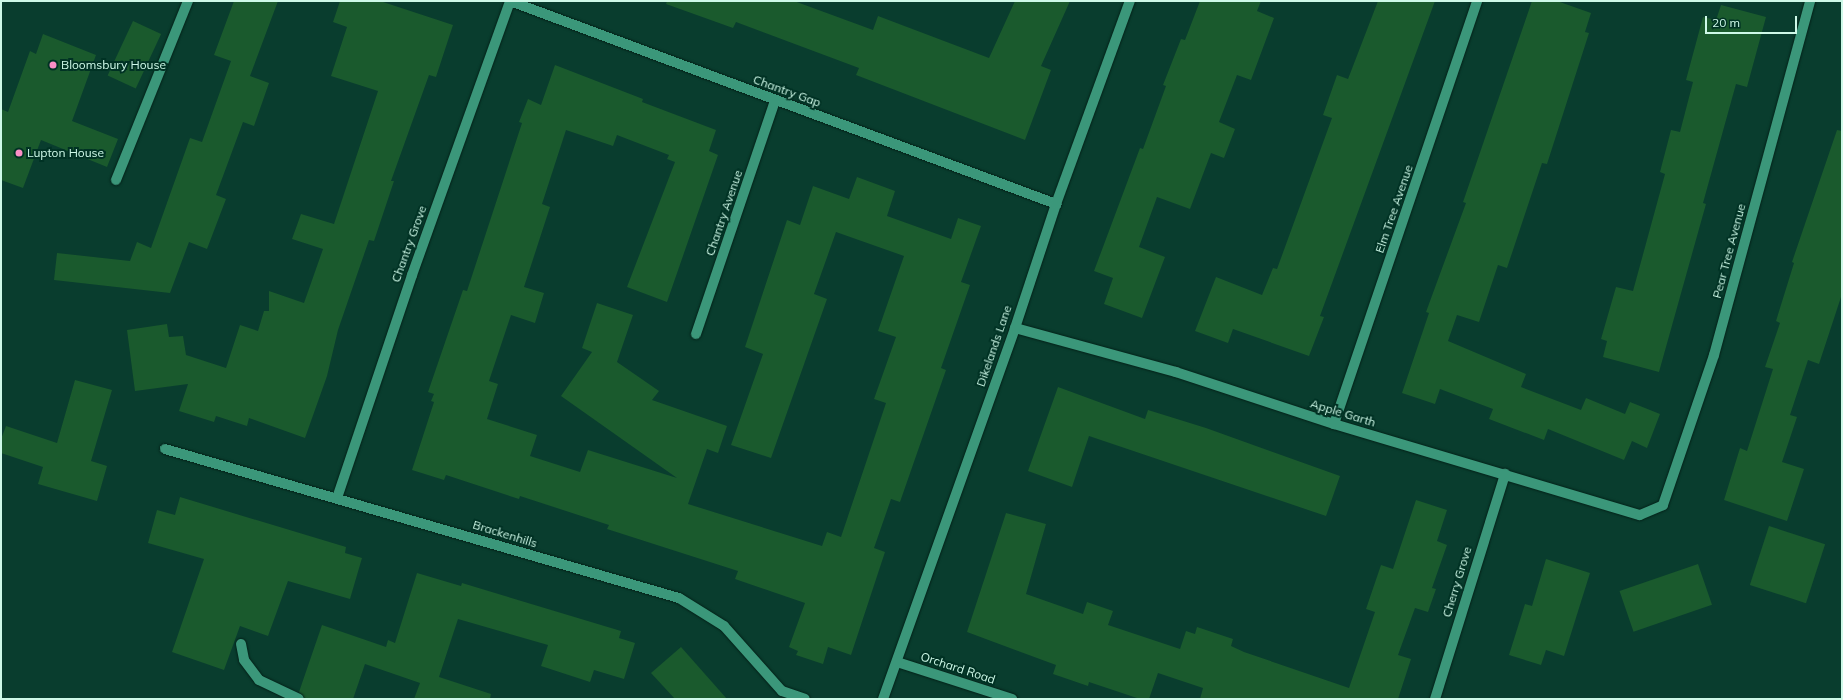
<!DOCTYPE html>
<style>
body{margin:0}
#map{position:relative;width:1843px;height:700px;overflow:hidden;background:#093d2e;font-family:Mulish,sans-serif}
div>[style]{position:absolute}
.building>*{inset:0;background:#1a5a2d;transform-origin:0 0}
.roads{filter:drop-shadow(0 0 1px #042118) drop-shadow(0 0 1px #042118)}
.lane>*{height:10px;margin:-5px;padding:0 5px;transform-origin:5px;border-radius:5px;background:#3b977a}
.street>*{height:10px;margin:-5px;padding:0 5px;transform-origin:5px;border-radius:5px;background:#3b977a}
.dots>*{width:11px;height:11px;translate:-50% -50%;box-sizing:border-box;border:2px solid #003224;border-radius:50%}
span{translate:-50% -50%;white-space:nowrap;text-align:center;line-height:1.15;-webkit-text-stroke:4px #003224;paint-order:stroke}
.poi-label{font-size:12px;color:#cef9e8}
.left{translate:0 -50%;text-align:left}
.street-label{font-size:12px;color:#cef9e8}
.frame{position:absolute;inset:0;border:2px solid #cef9e8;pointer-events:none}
.scale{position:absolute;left:1705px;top:16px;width:92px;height:18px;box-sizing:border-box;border:2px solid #cef9e8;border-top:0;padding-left:5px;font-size:12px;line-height:14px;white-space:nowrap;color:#cef9e8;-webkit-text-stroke:3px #003224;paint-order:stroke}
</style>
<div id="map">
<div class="building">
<div style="clip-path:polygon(234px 1px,278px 1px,250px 76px,269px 83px,254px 126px,243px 122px,216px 195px,226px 199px,207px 249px,189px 242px,170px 293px,54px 280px,57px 253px,130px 261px,137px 242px,151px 248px,190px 138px,202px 142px,231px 61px,214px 55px)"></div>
<div style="clip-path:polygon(340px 1px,380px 1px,453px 25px,436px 77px,429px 75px,391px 181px,394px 181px,374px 241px,369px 240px,338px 330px,327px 376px,305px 438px,249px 418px,247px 426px,216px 416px,214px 422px,179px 411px,188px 384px,135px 391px,127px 330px,167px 324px,169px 337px,183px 336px,186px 355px,226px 368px,240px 325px,258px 331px,264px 311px,269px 311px,269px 291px,304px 303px,323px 249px,292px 239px,301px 214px,334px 224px,378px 91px,331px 76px,347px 27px,333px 22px)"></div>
<div style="clip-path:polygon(667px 1px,794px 1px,873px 30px,878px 16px,989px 58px,1015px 1px,1070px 1px,1041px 66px,1051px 70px,1025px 140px,856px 75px,859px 68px,736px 22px,733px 28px,666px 4px)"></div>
<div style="clip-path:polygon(1200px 1px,1261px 1px,1257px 11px,1274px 18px,1251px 80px,1237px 75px,1219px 122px,1235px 129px,1224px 158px,1211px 153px,1190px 209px,1157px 197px,1139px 247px,1165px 257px,1142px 318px,1104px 304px,1113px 278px,1094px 271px,1140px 148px,1143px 149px,1166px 86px,1163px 85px,1181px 39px,1185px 40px)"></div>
<div style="clip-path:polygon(1378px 1px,1435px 1px,1320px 316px,1324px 317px,1309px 356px,1233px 329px,1228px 343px,1195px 331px,1216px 277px,1262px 295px,1273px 268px,1277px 269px,1332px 118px,1323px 115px,1337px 75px,1348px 79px)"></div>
<div style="clip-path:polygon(1532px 1px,1557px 1px,1591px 13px,1585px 32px,1589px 33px,1547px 164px,1542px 163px,1507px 268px,1498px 265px,1479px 322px,1457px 315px,1448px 341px,1526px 374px,1521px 387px,1581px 410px,1586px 398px,1625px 414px,1630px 402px,1660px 414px,1647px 448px,1632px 441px,1624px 460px,1548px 429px,1544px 440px,1489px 419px,1493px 409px,1440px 389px,1435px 404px,1402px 393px,1429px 313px,1426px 312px,1466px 203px,1463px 202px)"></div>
<div style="clip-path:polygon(1721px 5px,1766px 17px,1747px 87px,1736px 84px,1703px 203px,1706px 204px,1659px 372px,1603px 357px,1607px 341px,1601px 339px,1616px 287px,1633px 291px,1665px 174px,1660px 172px,1671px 130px,1680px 132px,1693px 82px,1686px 80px,1703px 17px,1716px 20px)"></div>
<div style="left:133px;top:21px;width:31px;height:60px;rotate:25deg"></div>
<div style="clip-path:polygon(43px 34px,96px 55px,72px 121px,118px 139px,107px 167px,41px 140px,23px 188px,1px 180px,1px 109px,8px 112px,30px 51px,36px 54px)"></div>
<div style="clip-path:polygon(555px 65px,643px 99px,642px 102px,716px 130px,709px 151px,718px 155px,667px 302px,627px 287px,675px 162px,667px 159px,669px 155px,617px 135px,613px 146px,566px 130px,542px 204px,550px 207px,524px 287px,544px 293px,535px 323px,511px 315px,489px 381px,498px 384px,487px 419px,537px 435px,530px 456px,580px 472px,588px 450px,677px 478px,561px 396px,592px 352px,582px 348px,597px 303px,633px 315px,617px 362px,659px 391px,652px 400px,727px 426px,718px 453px,707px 449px,688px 504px,822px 546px,827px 532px,841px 537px,886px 403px,874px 399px,896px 337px,878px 331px,904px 256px,836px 232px,814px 294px,827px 299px,771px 458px,731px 445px,763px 354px,745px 347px,787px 220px,800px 225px,813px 186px,849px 199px,857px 177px,895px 191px,887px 216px,951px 239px,958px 218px,981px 226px,961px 282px,970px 285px,941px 368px,946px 370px,900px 502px,891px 499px,874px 548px,885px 552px,851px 655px,828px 647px,823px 664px,796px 655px,798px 651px,789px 647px,805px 603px,735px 579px,738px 571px,607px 529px,609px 525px,520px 496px,519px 499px,446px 475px,444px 480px,412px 470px,434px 402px,431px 401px,434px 394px,428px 392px,463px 290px,467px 291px,522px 123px,519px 122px,528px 99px,541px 105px)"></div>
<div style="clip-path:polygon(1837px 130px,1842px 131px,1842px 294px,1819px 364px,1808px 360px,1790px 415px,1797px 417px,1782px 462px,1804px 469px,1787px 521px,1724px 500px,1740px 448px,1747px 451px,1773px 369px,1765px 367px,1780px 323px,1776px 321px,1794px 263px,1792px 262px)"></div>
<div style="clip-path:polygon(75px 380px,112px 390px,91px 461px,107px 466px,97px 501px,38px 484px,43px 467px,1px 453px,1px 439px,6px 426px,57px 443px)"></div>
<div style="clip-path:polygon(1058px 387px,1145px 419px,1148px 410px,1206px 428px,1340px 476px,1326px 516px,1089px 436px,1072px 487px,1028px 471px)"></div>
<div style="clip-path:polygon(180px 497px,346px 547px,345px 553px,362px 558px,350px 599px,288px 581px,268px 636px,240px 626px,224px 670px,172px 652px,204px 559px,148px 543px,157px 510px,175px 515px)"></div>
<div style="clip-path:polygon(1416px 500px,1447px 510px,1437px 541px,1447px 545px,1432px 588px,1436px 589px,1428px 612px,1415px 608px,1398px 655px,1411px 659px,1398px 699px,1200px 699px,1203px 688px,1158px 673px,1149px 699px,1140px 699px,1089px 682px,1088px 686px,1053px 674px,1056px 665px,967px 632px,1006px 513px,1046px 524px,1026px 594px,1083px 614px,1087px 602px,1113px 611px,1108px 625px,1180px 649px,1186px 631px,1195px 634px,1197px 627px,1233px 639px,1231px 646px,1244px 652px,1349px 688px,1375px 612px,1366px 609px,1381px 565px,1393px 569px)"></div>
<div style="left:1769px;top:526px;width:59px;height:62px;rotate:18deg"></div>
<div style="clip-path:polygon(1546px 559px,1590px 573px,1564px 656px,1546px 650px,1541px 665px,1509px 655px,1525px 604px,1532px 606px)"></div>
<div style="left:1698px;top:564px;width:43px;height:83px;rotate:71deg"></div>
<div style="clip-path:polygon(417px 573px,461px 586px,462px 583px,621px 631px,619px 638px,635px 643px,624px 679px,594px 670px,590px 682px,541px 666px,548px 645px,458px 619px,439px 677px,491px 694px,490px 699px,414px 699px,420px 683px,365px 664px,353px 699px,305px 699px,299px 692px,322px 625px,386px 647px,388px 640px,395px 643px)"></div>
<div style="clip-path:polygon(681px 647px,727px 699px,675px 699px,651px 673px)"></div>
</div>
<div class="roads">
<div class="lane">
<div style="left:241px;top:644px;width:16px;rotate:79deg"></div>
<div style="left:244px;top:660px;width:25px;rotate:53deg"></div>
<div style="left:259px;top:680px;width:44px;rotate:25.4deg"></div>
</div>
<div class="street">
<div style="left:510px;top:1px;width:583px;rotate:20.39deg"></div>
<div style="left:116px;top:180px;width:193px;rotate:-68.1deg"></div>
<div style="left:1015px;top:328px;width:167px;rotate:15.3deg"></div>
<div style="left:1176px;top:372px;width:166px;rotate:18.2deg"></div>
<div style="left:1334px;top:424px;width:319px;rotate:16.6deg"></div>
<div style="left:1640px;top:515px;width:25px;rotate:-23deg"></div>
<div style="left:1663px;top:505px;width:158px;rotate:-71.2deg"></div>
<div style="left:1714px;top:355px;width:367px;rotate:-74.8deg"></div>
<div style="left:696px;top:334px;width:247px;rotate:-71.3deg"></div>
<div style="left:1334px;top:424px;width:447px;rotate:-71.3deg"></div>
<div style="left:165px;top:449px;width:535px;rotate:16.17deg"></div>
<div style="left:679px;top:598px;width:53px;rotate:31.9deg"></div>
<div style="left:724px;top:626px;width:87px;rotate:48.3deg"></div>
<div style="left:782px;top:691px;width:24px;rotate:19deg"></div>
<div style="left:337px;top:498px;width:235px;rotate:-71.4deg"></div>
<div style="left:412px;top:275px;width:291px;rotate:-70.3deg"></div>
<div style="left:897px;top:662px;width:121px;rotate:17.8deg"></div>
<div style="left:883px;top:699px;width:394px;rotate:-70.4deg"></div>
<div style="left:1015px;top:328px;width:131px;rotate:-71.7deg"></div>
<div style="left:1056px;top:204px;width:216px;rotate:-70deg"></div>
<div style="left:1435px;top:699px;width:236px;rotate:-72.7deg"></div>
</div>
</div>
<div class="dots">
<div style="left:53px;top:65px;background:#fb8fc5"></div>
<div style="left:19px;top:153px;background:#fb8fc5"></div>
</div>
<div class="poi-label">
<span class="left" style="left:61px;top:65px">Bloomsbury House</span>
<span class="left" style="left:27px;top:153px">Lupton House</span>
</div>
<div class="street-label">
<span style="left:787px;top:91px;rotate:20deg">Chantry Gap</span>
<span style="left:1394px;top:209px;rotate:-71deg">Elm Tree Avenue</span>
<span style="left:724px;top:213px;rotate:-71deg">Chantry Avenue</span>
<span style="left:409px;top:244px;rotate:-70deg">Chantry Grove</span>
<span style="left:1729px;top:251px;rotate:-75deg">Pear Tree Avenue</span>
<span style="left:994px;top:346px;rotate:-71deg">Dikelands Lane</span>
<span style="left:1343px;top:413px;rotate:17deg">Apple Garth</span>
<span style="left:505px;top:534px;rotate:17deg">Brackenhills</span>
<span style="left:1457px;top:582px;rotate:-73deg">Cherry Grove</span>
<span style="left:958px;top:668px;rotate:18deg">Orchard Road</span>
</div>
<div class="frame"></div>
<div class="scale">20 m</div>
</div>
